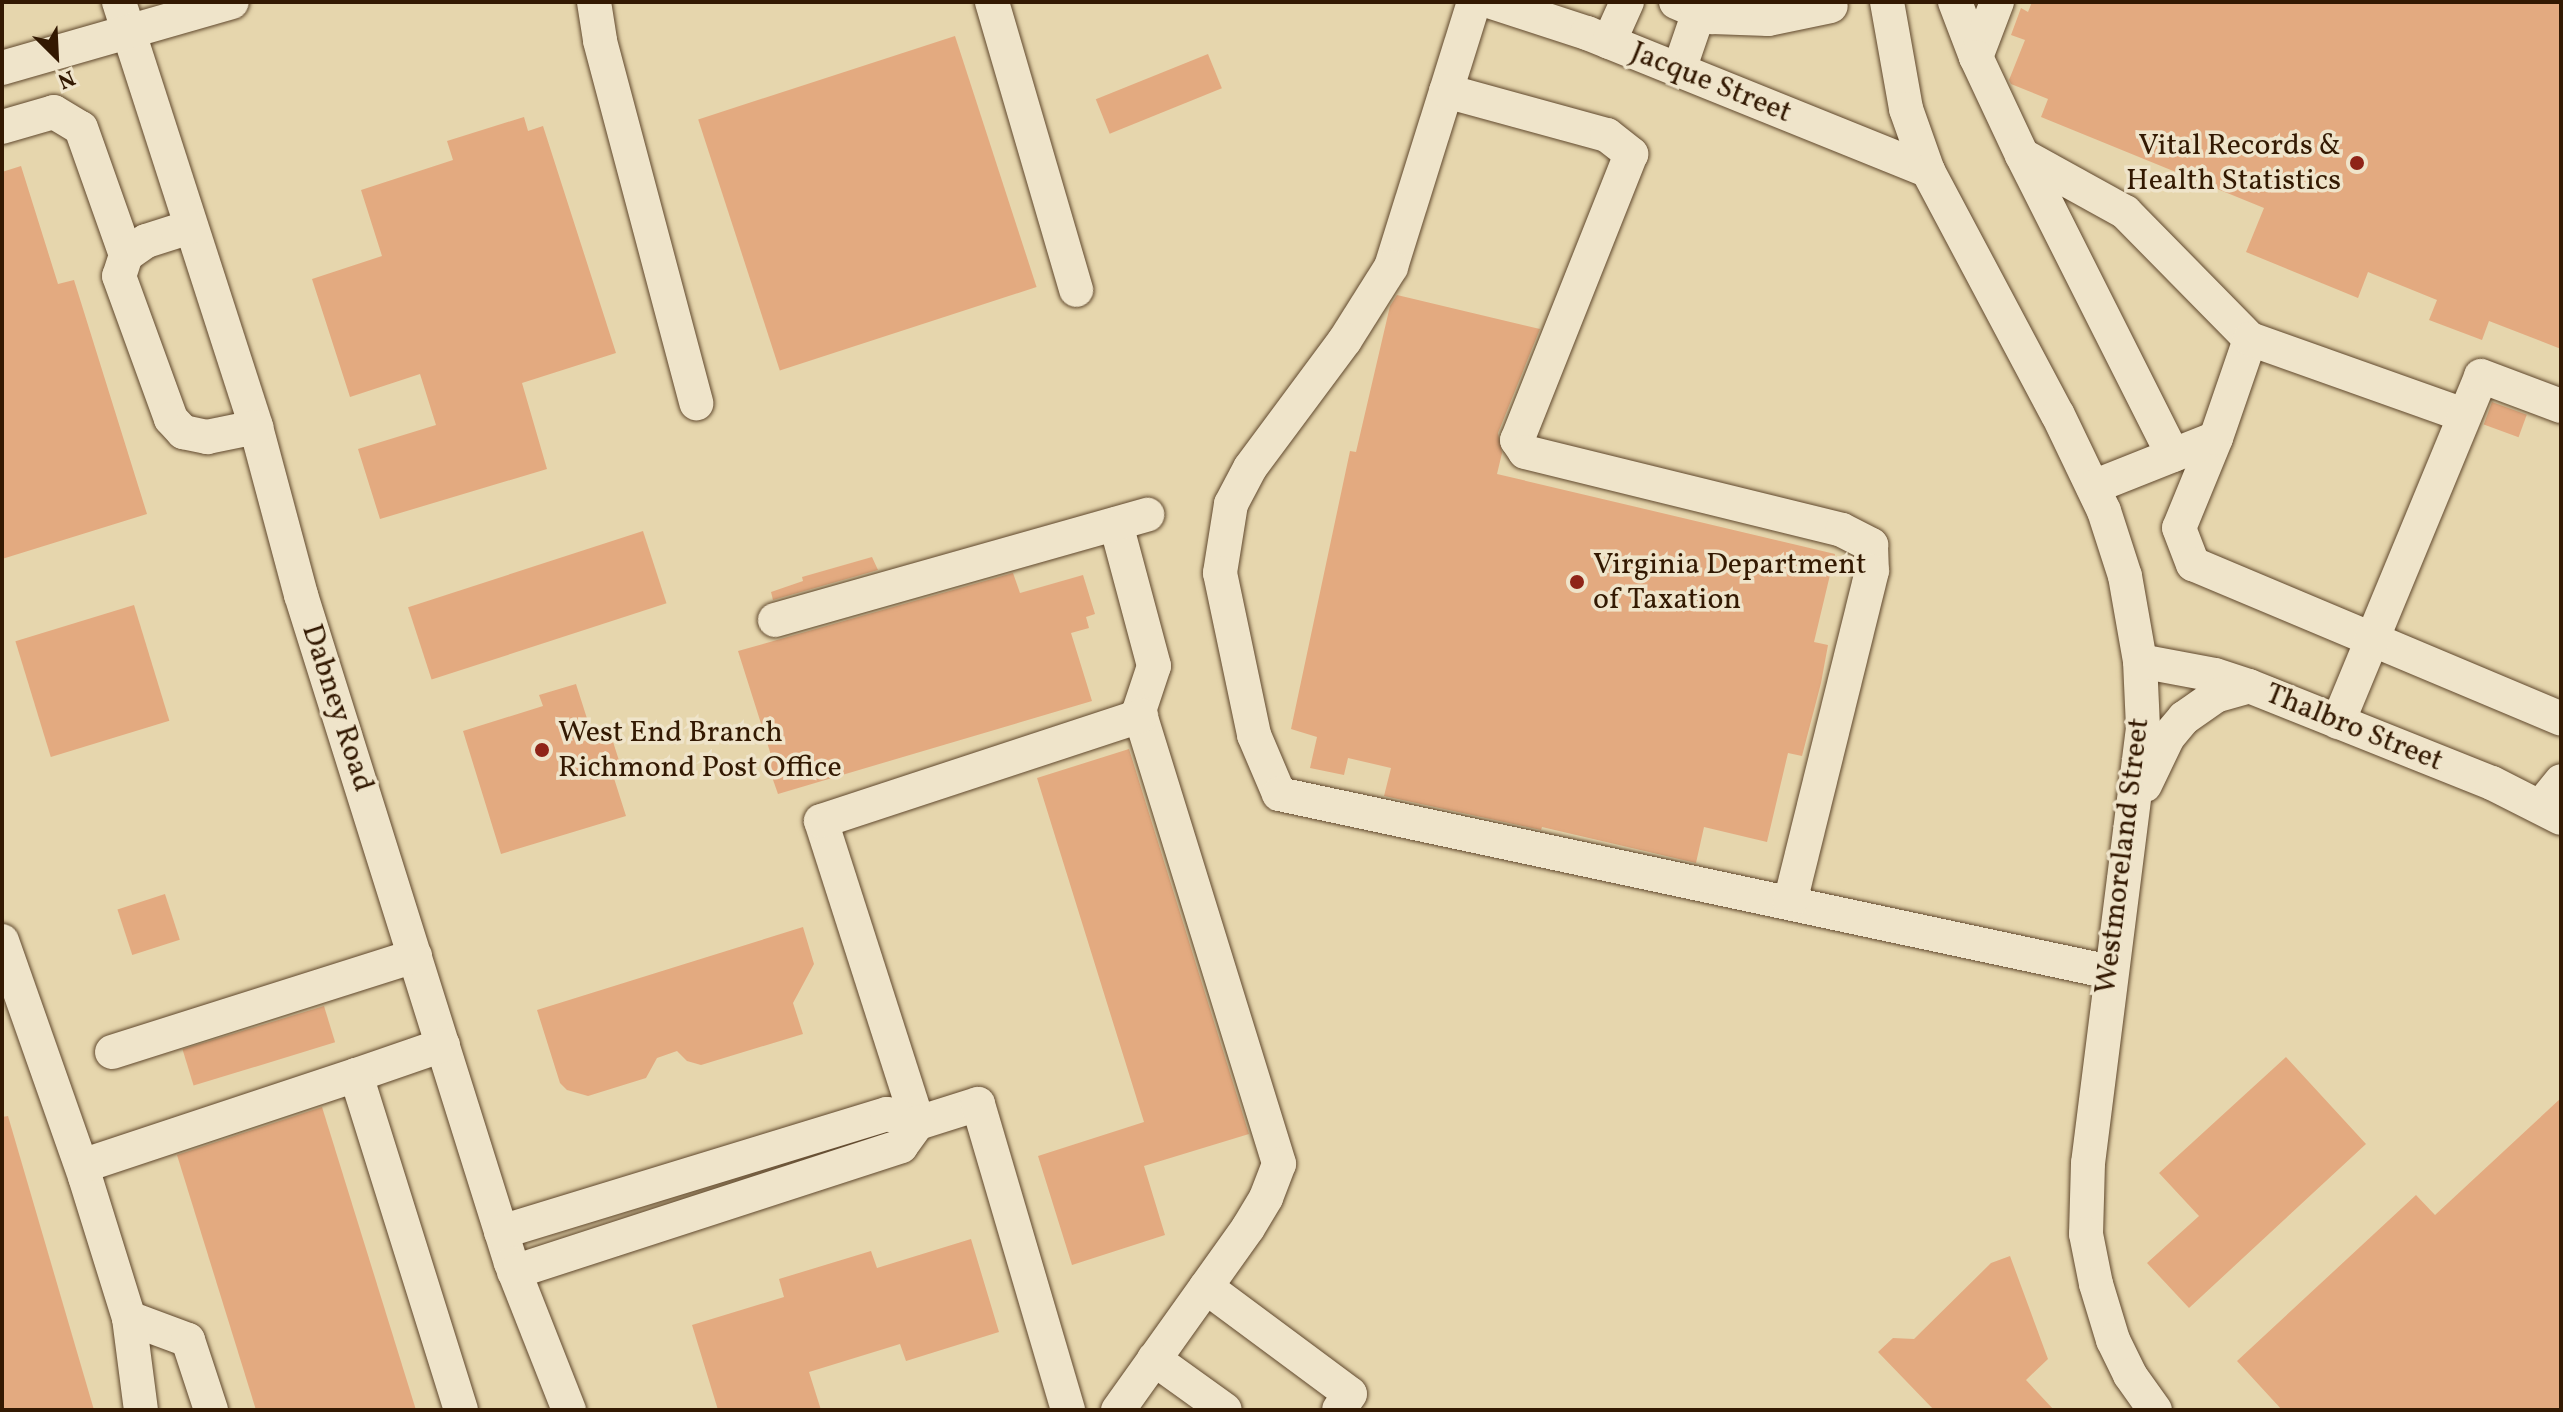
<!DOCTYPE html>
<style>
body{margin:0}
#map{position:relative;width:2563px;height:1412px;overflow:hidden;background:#e6d6ad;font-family:Vollkorn,serif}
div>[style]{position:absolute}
.building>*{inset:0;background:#e3aa80;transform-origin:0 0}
.roads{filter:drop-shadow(0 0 2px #60482d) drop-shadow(0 0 2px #60482d)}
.minor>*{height:34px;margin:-17px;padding:0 17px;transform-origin:17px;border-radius:17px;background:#efe4ca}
.dots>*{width:22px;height:22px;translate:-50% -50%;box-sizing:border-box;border:4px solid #efe4ca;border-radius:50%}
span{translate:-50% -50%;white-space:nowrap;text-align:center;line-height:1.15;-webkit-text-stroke:7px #efe4ca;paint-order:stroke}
.street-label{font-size:30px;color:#331902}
.poi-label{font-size:30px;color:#331902}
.right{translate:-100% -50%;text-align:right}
.left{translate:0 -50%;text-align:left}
.frame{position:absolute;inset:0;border:4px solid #331902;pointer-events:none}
.north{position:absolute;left:16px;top:16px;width:80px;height:80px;-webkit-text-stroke:6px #efe4ca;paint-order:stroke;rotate:156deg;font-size:22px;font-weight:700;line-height:32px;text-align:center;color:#331902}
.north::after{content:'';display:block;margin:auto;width:28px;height:36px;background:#331902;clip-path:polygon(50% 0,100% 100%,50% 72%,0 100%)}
</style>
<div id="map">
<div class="building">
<div style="clip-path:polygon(2032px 2px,2561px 2px,2561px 349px,2489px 321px,2482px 340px,2429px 320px,2437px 300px,2368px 272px,2358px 298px,2246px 252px,2264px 208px,2041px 117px,2048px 99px,2011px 84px,2009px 80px,2025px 40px,2011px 35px,2021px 8px,2028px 12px)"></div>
<div style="left:955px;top:36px;width:264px;height:270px;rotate:72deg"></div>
<div style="left:1208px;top:54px;width:37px;height:121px;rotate:68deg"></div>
<div style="clip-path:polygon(524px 117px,528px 131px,543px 126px,616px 353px,522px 383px,547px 469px,380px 519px,358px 449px,436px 425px,420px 374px,350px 397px,312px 279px,382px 256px,361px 190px,453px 160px,447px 141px)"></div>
<div style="clip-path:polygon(21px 166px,58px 284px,74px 280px,147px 514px,2px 559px,2px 172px)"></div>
<div style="clip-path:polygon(1397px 295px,1540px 329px,1498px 433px,1502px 453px,1497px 474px,1835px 554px,1814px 642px,1828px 645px,1821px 683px,1802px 756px,1788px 753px,1767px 842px,1704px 827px,1696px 863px,1542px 827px,1541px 830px,1384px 796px,1391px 768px,1348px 758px,1344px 775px,1310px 768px,1317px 737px,1291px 729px,1350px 451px,1356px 452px,1390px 306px)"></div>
<div style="left:2492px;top:402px;width:37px;height:24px;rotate:20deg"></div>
<div style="left:643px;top:531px;width:76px;height:247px;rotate:72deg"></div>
<div style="clip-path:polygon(872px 557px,878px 570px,773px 600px,771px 592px,803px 581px,802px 577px)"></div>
<div style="clip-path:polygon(1013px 573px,1020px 593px,1083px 575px,1095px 614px,1086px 617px,1089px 628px,1071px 633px,1092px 701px,778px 794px,765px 757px,771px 755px,738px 651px)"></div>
<div style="left:134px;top:605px;width:121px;height:124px;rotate:73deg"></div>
<div style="clip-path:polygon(576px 684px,591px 731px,608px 726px,622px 770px,612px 772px,626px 816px,501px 854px,463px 731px,543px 706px,539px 695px)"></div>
<div style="clip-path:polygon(1129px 749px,1249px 1134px,1144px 1166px,1165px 1235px,1072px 1265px,1038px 1156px,1144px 1122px,1037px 778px)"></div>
<div style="left:165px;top:894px;width:48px;height:50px;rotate:72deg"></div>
<div style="clip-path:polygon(803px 927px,814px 964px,793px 1003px,803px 1034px,701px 1065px,687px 1061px,677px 1051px,657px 1058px,646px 1078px,588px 1096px,567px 1090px,560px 1083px,537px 1010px)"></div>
<div style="left:324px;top:1006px;width:38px;height:148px;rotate:73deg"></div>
<div style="clip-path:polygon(2286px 1057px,2366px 1144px,2189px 1308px,2147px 1263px,2199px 1216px,2159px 1173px)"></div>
<div style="clip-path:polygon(2561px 1098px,2561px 1410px,2282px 1410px,2237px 1361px,2416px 1195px,2435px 1215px)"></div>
<div style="clip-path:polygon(322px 1107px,416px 1410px,256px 1410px,177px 1155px)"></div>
<div style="clip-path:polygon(8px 1116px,94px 1410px,2px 1410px,2px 1117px)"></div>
<div style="clip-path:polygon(971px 1239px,999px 1332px,906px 1361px,900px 1344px,809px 1372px,821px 1410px,718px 1410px,692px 1325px,784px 1297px,779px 1279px,871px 1251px,877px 1268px)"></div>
<div style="clip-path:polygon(2010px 1256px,2048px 1359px,2026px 1380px,2054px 1410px,1934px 1410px,1878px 1352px,1893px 1338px,1914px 1339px,1991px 1263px)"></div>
</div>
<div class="roads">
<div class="minor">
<div style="left:119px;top:2px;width:447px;rotate:72.1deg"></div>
<div style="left:256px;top:427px;width:174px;rotate:75deg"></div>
<div style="left:301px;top:595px;width:700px;rotate:72.55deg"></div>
<div style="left:511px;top:1263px;width:158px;rotate:68.5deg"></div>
<div style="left:594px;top:2px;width:39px;rotate:81deg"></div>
<div style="left:600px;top:41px;width:375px;rotate:75.1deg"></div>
<div style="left:992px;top:2px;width:300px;rotate:73.7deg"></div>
<div style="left:1474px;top:2px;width:278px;rotate:107.4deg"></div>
<div style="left:1391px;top:267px;width:86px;rotate:122.2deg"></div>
<div style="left:1345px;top:340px;width:159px;rotate:126.6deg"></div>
<div style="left:1250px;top:468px;width:41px;rotate:117.8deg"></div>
<div style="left:1231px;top:504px;width:70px;rotate:99.1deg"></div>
<div style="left:1220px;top:573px;width:166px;rotate:78.1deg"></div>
<div style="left:1254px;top:735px;width:64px;rotate:67deg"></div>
<div style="left:1279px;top:794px;width:850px;rotate:12.09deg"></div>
<div style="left:1492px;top:2px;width:100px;rotate:18.1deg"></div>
<div style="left:1587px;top:33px;width:368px;rotate:22deg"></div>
<div style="left:1676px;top:2px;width:39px;rotate:23deg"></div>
<div style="left:1712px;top:17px;width:56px;rotate:2deg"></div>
<div style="left:1768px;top:19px;width:64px;rotate:-11.7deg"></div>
<div style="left:1887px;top:2px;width:109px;rotate:79.9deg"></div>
<div style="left:1906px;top:109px;width:66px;rotate:70.5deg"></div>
<div style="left:1928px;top:171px;width:276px;rotate:62deg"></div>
<div style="left:2058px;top:415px;width:106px;rotate:64.4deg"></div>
<div style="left:2104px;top:511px;width:68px;rotate:72.1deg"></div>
<div style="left:2125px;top:576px;width:86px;rotate:80deg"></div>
<div style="left:2140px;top:661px;width:67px;rotate:87.4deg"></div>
<div style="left:2143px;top:728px;width:438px;rotate:97.2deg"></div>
<div style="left:2088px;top:1163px;width:71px;rotate:91.6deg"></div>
<div style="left:2086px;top:1234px;width:51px;rotate:78.7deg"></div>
<div style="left:2096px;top:1284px;width:59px;rotate:73.1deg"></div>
<div style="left:2113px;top:1340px;width:39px;rotate:64deg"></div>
<div style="left:2130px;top:1375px;width:43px;rotate:54.5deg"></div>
<div style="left:1955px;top:2px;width:59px;rotate:69.1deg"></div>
<div style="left:1997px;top:2px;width:59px;rotate:110.9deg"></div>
<div style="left:1976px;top:57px;width:108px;rotate:64.9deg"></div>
<div style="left:2022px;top:155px;width:118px;rotate:29deg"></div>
<div style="left:2125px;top:212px;width:178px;rotate:45.5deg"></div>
<div style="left:1609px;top:42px;width:44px;rotate:-65.8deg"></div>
<div style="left:2px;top:68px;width:239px;rotate:-16deg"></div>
<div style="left:1679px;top:70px;width:61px;rotate:-71deg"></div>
<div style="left:1446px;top:91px;width:167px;rotate:15.3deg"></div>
<div style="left:1607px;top:135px;width:31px;rotate:38deg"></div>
<div style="left:1631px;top:154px;width:308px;rotate:111.7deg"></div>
<div style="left:1517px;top:440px;width:14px;rotate:56deg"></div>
<div style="left:1525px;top:452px;width:326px;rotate:13.8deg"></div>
<div style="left:1842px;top:530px;width:33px;rotate:27deg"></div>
<div style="left:1871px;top:545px;width:26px;rotate:88deg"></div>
<div style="left:1872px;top:571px;width:342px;rotate:103.9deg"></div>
<div style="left:2px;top:127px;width:54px;rotate:-16.1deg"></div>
<div style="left:54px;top:112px;width:31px;rotate:31deg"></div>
<div style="left:81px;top:128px;width:135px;rotate:70.5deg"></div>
<div style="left:2022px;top:155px;width:336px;rotate:63.3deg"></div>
<div style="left:190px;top:227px;width:46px;rotate:162.3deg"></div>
<div style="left:146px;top:241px;width:24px;rotate:145deg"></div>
<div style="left:126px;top:255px;width:22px;rotate:108deg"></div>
<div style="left:119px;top:276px;width:152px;rotate:70deg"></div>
<div style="left:171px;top:419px;width:18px;rotate:47deg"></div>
<div style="left:183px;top:432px;width:25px;rotate:12deg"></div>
<div style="left:207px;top:437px;width:50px;rotate:-11.5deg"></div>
<div style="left:2216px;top:438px;width:97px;rotate:112.3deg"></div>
<div style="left:2179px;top:528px;width:39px;rotate:69deg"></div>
<div style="left:2193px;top:564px;width:399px;rotate:22.8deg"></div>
<div style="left:2093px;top:487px;width:132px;rotate:-21.7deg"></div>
<div style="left:2216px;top:438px;width:105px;rotate:-71deg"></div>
<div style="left:2250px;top:339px;width:227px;rotate:19.6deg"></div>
<div style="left:1116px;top:524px;width:147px;rotate:75deg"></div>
<div style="left:1154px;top:666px;width:47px;rotate:108.4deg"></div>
<div style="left:1139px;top:711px;width:474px;rotate:72.8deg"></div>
<div style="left:1279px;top:1164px;width:36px;rotate:111deg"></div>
<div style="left:1266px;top:1198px;width:35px;rotate:121deg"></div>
<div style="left:1248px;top:1228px;width:224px;rotate:125.5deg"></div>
<div style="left:775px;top:620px;width:387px;rotate:-15.8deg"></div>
<div style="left:2140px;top:661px;width:76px;rotate:10.6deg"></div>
<div style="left:2215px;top:675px;width:36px;rotate:18deg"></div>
<div style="left:2249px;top:686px;width:262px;rotate:21.8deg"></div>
<div style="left:2492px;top:783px;width:77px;rotate:26.9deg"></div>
<div style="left:2338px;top:722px;width:374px;rotate:-67.5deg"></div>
<div style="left:2481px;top:376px;width:85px;rotate:20.6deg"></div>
<div style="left:2145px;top:785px;width:53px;rotate:-64.4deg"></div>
<div style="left:2168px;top:737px;width:25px;rotate:-50deg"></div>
<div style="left:2184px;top:718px;width:38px;rotate:-35deg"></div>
<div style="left:2215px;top:696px;width:35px;rotate:-16deg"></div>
<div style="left:2541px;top:806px;width:32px;rotate:-51deg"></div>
<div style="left:2px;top:941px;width:250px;rotate:70.6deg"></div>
<div style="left:85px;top:1177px;width:148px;rotate:72.7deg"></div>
<div style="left:129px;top:1318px;width:63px;rotate:20.4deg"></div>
<div style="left:188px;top:1340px;width:74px;rotate:71.8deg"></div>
<div style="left:443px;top:1045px;width:92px;rotate:161deg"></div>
<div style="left:356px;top:1075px;width:351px;rotate:72.6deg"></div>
<div style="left:112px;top:1052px;width:318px;rotate:-17.6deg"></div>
<div style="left:918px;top:1123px;width:317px;rotate:-107.8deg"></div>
<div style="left:821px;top:821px;width:337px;rotate:-18.2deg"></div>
<div style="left:82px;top:1166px;width:289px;rotate:-18.4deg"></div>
<div style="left:501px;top:1232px;width:404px;rotate:-17deg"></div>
<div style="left:887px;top:1114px;width:32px;rotate:16deg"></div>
<div style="left:918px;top:1123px;width:63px;rotate:-17.6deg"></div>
<div style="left:978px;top:1104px;width:319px;rotate:73.6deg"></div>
<div style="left:514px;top:1272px;width:407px;rotate:-18deg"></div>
<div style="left:901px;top:1146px;width:29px;rotate:-54deg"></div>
<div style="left:1206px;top:1287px;width:179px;rotate:36.6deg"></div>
<div style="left:1350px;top:1394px;width:19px;rotate:125deg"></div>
<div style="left:129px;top:1318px;width:93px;rotate:82.6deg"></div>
<div style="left:1154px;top:1359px;width:87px;rotate:35.7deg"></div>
</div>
</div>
<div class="dots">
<div style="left:2357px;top:163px;background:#8f2418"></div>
<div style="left:1577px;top:582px;background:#8f2418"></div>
<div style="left:542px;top:750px;background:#8f2418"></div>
</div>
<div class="street-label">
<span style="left:1711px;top:83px;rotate:22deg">Jacque Street</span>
<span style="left:337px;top:708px;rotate:72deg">Dabney Road</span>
<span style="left:2354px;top:728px;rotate:22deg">Thalbro Street</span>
<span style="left:2123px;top:856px;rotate:-83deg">Westmoreland Street</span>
</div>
<div class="poi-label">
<span class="right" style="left:2341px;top:163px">Vital Records &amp;<br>Health Statistics</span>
<span class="left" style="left:1593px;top:582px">Virginia Department<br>of Taxation</span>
<span class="left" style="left:558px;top:750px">West End Branch<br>Richmond Post Office</span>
</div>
<div class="frame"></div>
<div class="north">N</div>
</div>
